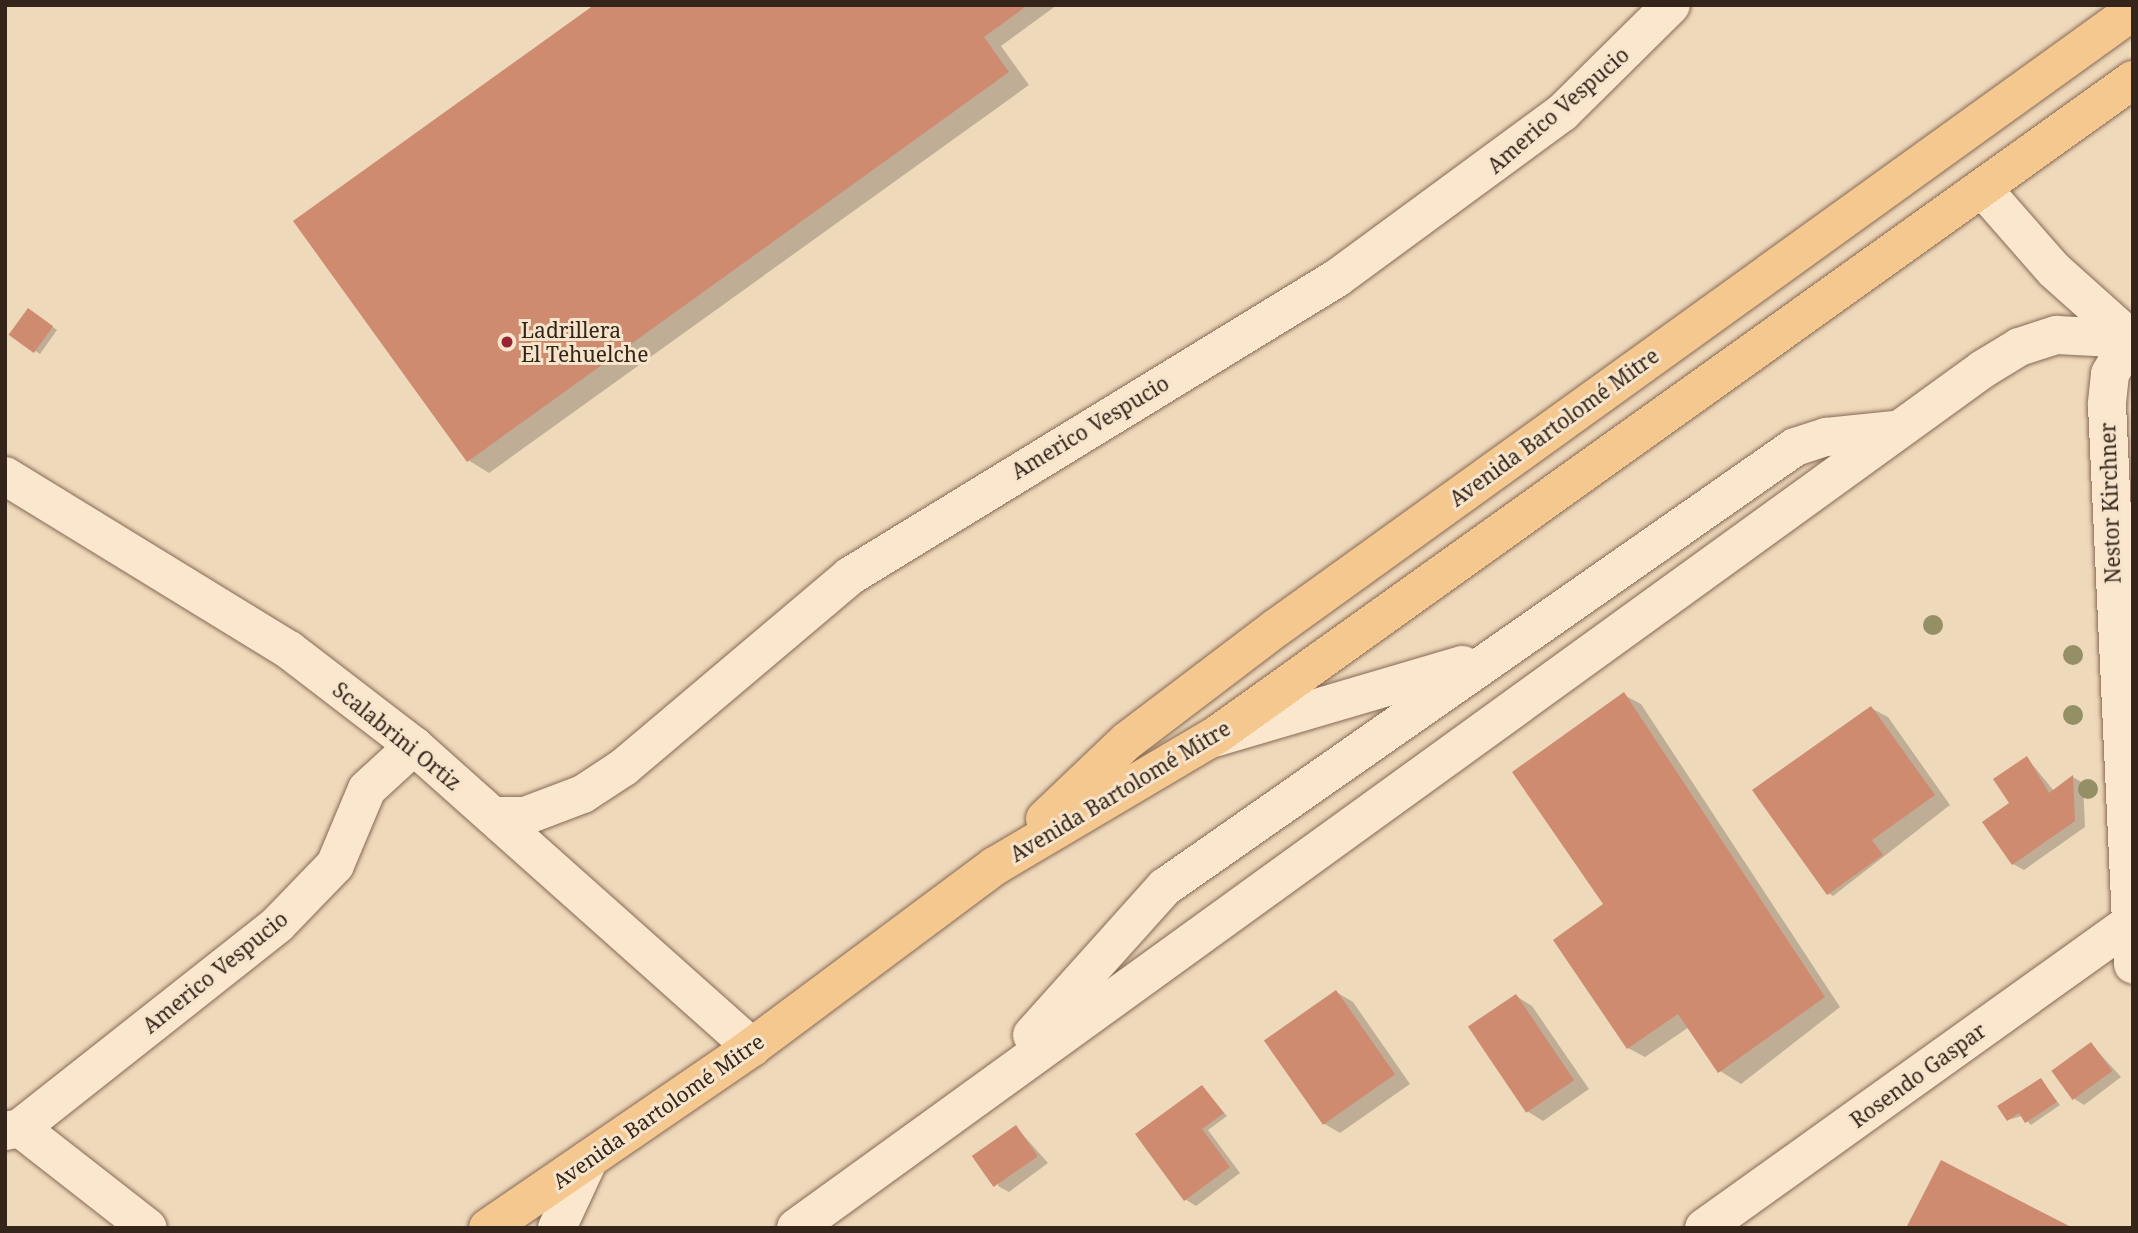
<!DOCTYPE html>
<meta charset="utf-8">
<style>
body{margin:0}
#map{position:relative;width:2138px;height:1233px;overflow:hidden;background:#efd9bb;font-family:"Noto Serif",serif}
div>[style]{position:absolute}
.shadow>*{inset:0;background:#0003}
.building>*{inset:0;background:#ce8b70;transform-origin:0 0}
.roads{filter:drop-shadow(0 0 2px #866955) drop-shadow(0 0 2px #866955)}
.minor>*{height:38px;margin:-19px;padding:0 19px;transform-origin:19px;border-radius:19px;background:#fae7ce}
.major>*{height:38px;margin:-19px;padding:0 19px;transform-origin:19px;border-radius:19px;background:#f5c890}
.trees>*{width:20px;height:20px;margin:-10px;border-radius:50%;background:#958f66}
.dots>*{width:19px;height:19px;translate:-50% -50%;box-sizing:border-box;border:4px solid #f6e4cb;border-radius:50%}
span{translate:-50% -50%;white-space:nowrap;text-align:center;line-height:1.15;-webkit-text-stroke:6px #f6e4cb;paint-order:stroke}
.street-label{font-size:21px;color:#35241a}
.poi-label{font-size:21px;color:#35241a}
.left{translate:0 -50%;text-align:left}
.frame{position:absolute;inset:0;border:7px solid #35241a;pointer-events:none}
</style>
<div id="map">
<div class="shadow">
<div style="clip-path:polygon(597px 5px,1057px 5px,1001px 46px,1029px 85px,489px 473px,468px 460px)"></div>
<div style="clip-path:polygon(33px 313px,57px 330px,40px 354px,11px 335px)"></div>
<div style="clip-path:polygon(1624px 695px,1641px 704px,1840px 1007px,1741px 1084px,1720px 1071px,1689px 1027px,1645px 1057px,1628px 1048px,1606px 905px)"></div>
<div style="clip-path:polygon(1871px 708px,1888px 717px,1950px 805px,1833px 896px,1828px 893px)"></div>
<div style="clip-path:polygon(2027px 758px,2054px 791px,2073px 777px,2083px 783px,2085px 827px,2024px 870px,2013px 864px)"></div>
<div style="clip-path:polygon(1336px 992px,1353px 1002px,1410px 1084px,1340px 1133px,1323px 1123px)"></div>
<div style="clip-path:polygon(1516px 996px,1532px 1006px,1589px 1089px,1543px 1121px,1527px 1111px)"></div>
<div style="clip-path:polygon(2091px 1044px,2121px 1077px,2084px 1105px,2073px 1098px)"></div>
<div style="clip-path:polygon(2041px 1080px,2060px 1105px,2031px 1125px,2022px 1116px,2008px 1120px)"></div>
<div style="clip-path:polygon(1202px 1087px,1227px 1116px,1208px 1130px,1240px 1173px,1196px 1206px,1185px 1199px)"></div>
<div style="clip-path:polygon(1016px 1127px,1048px 1163px,1009px 1192px,998px 1186px)"></div>
</div>
<div class="building">
<div style="clip-path:polygon(594px 5px,1028px 5px,984px 37px,1009px 72px,467px 462px,293px 221px)"></div>
<div style="left:28px;top:308px;width:31px;height:33px;rotate:36deg"></div>
<div style="clip-path:polygon(1624px 692px,1825px 997px,1718px 1073px,1678px 1014px,1627px 1049px,1553px 940px,1603px 904px,1512px 772px)"></div>
<div style="clip-path:polygon(1871px 706px,1935px 795px,1872px 840px,1883px 855px,1827px 895px,1752px 790px)"></div>
<div style="clip-path:polygon(2027px 756px,2049px 793px,2073px 775px,2075px 821px,2012px 865px,1982px 822px,2009px 803px,1993px 779px)"></div>
<div style="left:1336px;top:990px;width:103px;height:88px;rotate:55deg"></div>
<div style="left:1516px;top:994px;width:104px;height:58px;rotate:56deg"></div>
<div style="left:2091px;top:1042px;width:36px;height:49px;rotate:54deg"></div>
<div style="clip-path:polygon(2041px 1078px,2057px 1102px,2025px 1123px,2019px 1113px,2007px 1121px,1997px 1106px)"></div>
<div style="clip-path:polygon(1202px 1085px,1224px 1113px,1202px 1129px,1230px 1167px,1184px 1201px,1135px 1134px)"></div>
<div style="left:1016px;top:1125px;width:38px;height:54px;rotate:55deg"></div>
<div style="clip-path:polygon(1941px 1160px,2073px 1228px,1906px 1228px)"></div>
</div>
<div class="roads">
<div class="minor">
<div style="left:1983px;top:189px;width:108px;rotate:48.8deg"></div>
<div style="left:2054px;top:270px;width:101px;rotate:41.8deg"></div>
<div style="left:2133px;top:333px;width:47px;rotate:119.3deg"></div>
<div style="left:2110px;top:374px;width:31px;rotate:96deg"></div>
<div style="left:2107px;top:405px;width:560px;rotate:87.34deg"></div>
<div style="left:5px;top:476px;width:333px;rotate:31.5deg"></div>
<div style="left:289px;top:650px;width:158px;rotate:37.5deg"></div>
<div style="left:414px;top:746px;width:453px;rotate:41.7deg"></div>
<div style="left:1214px;top:738px;width:259px;rotate:-16.4deg"></div>
<div style="left:493px;top:816px;width:32px"></div>
<div style="left:525px;top:816px;width:62px;rotate:-20.8deg"></div>
<div style="left:583px;top:794px;width:49px;rotate:-33.4deg"></div>
<div style="left:624px;top:767px;width:296px;rotate:-40.2deg"></div>
<div style="left:850px;top:576px;width:571px;rotate:-31.46deg"></div>
<div style="left:1337px;top:278px;width:279px;rotate:-36.3deg"></div>
<div style="left:1562px;top:113px;width:153px;rotate:-44.7deg"></div>
<div style="left:1032px;top:1035px;width:199px;rotate:-48.1deg"></div>
<div style="left:1165px;top:887px;width:768px;rotate:-34.93deg"></div>
<div style="left:1795px;top:447px;width:33px;rotate:-18deg"></div>
<div style="left:1826px;top:437px;width:69px;rotate:-5.8deg"></div>
<div style="left:20px;top:1128px;width:162px;rotate:38deg"></div>
<div style="left:5px;top:1131px;width:15px;rotate:-11deg"></div>
<div style="left:20px;top:1128px;width:329px;rotate:-38.3deg"></div>
<div style="left:278px;top:924px;width:82px;rotate:-46deg"></div>
<div style="left:335px;top:865px;width:82px;rotate:-67.2deg"></div>
<div style="left:367px;top:789px;width:64px;rotate:-42.5deg"></div>
<div style="left:557px;top:1228px;width:76px;rotate:-65.1deg"></div>
<div style="left:796px;top:1228px;width:1465px;rotate:-35.89deg"></div>
<div style="left:1983px;top:369px;width:42px;rotate:-31.4deg"></div>
<div style="left:2019px;top:347px;width:40px;rotate:-18deg"></div>
<div style="left:2057px;top:335px;width:76px;rotate:3deg"></div>
<div style="left:1704px;top:1228px;width:528px;rotate:-35.59deg"></div>
</div>
<div class="major">
<div style="left:1045px;top:819px;width:113px;rotate:-43.6deg"></div>
<div style="left:1127px;top:741px;width:187px;rotate:-37.2deg"></div>
<div style="left:1276px;top:628px;width:1056px;rotate:-35.75deg"></div>
<div style="left:488px;top:1228px;width:320px;rotate:-34.4deg"></div>
<div style="left:752px;top:1047px;width:303px;rotate:-36.7deg"></div>
<div style="left:995px;top:866px;width:259px;rotate:-30.6deg"></div>
<div style="left:1218px;top:734px;width:1125px;rotate:-35.56deg"></div>
</div>
</div>
<div class="trees">
<div style="left:1933px;top:625px"></div>
<div style="left:2073px;top:655px"></div>
<div style="left:2073px;top:715px"></div>
<div style="left:2088px;top:789px"></div>
</div>
<div class="dots">
<div style="left:507px;top:342px;background:#972333"></div>
</div>
<div class="street-label">
<span style="left:1558px;top:110px;rotate:-41deg">Americo Vespucio</span>
<span style="left:1090px;top:427px;rotate:-31deg">Americo Vespucio</span>
<span style="left:1554px;top:427px;rotate:-36deg">Avenida Bartolomé Mitre</span>
<span style="left:2110px;top:503px;rotate:-92deg">Nestor Kirchner</span>
<span style="left:397px;top:736px;rotate:39deg">Scalabrini Ortiz</span>
<span style="left:1120px;top:791px;rotate:-31deg">Avenida Bartolomé Mitre</span>
<span style="left:215px;top:972px;rotate:-39deg">Americo Vespucio</span>
<span style="left:1918px;top:1075px;rotate:-36deg">Rosendo Gaspar</span>
<span style="left:658px;top:1111px;rotate:-35deg">Avenida Bartolomé Mitre</span>
</div>
<div class="poi-label">
<span class="left" style="left:521px;top:342px">Ladrillera<br>El Tehuelche</span>
</div>
<div class="frame"></div>
</div>
